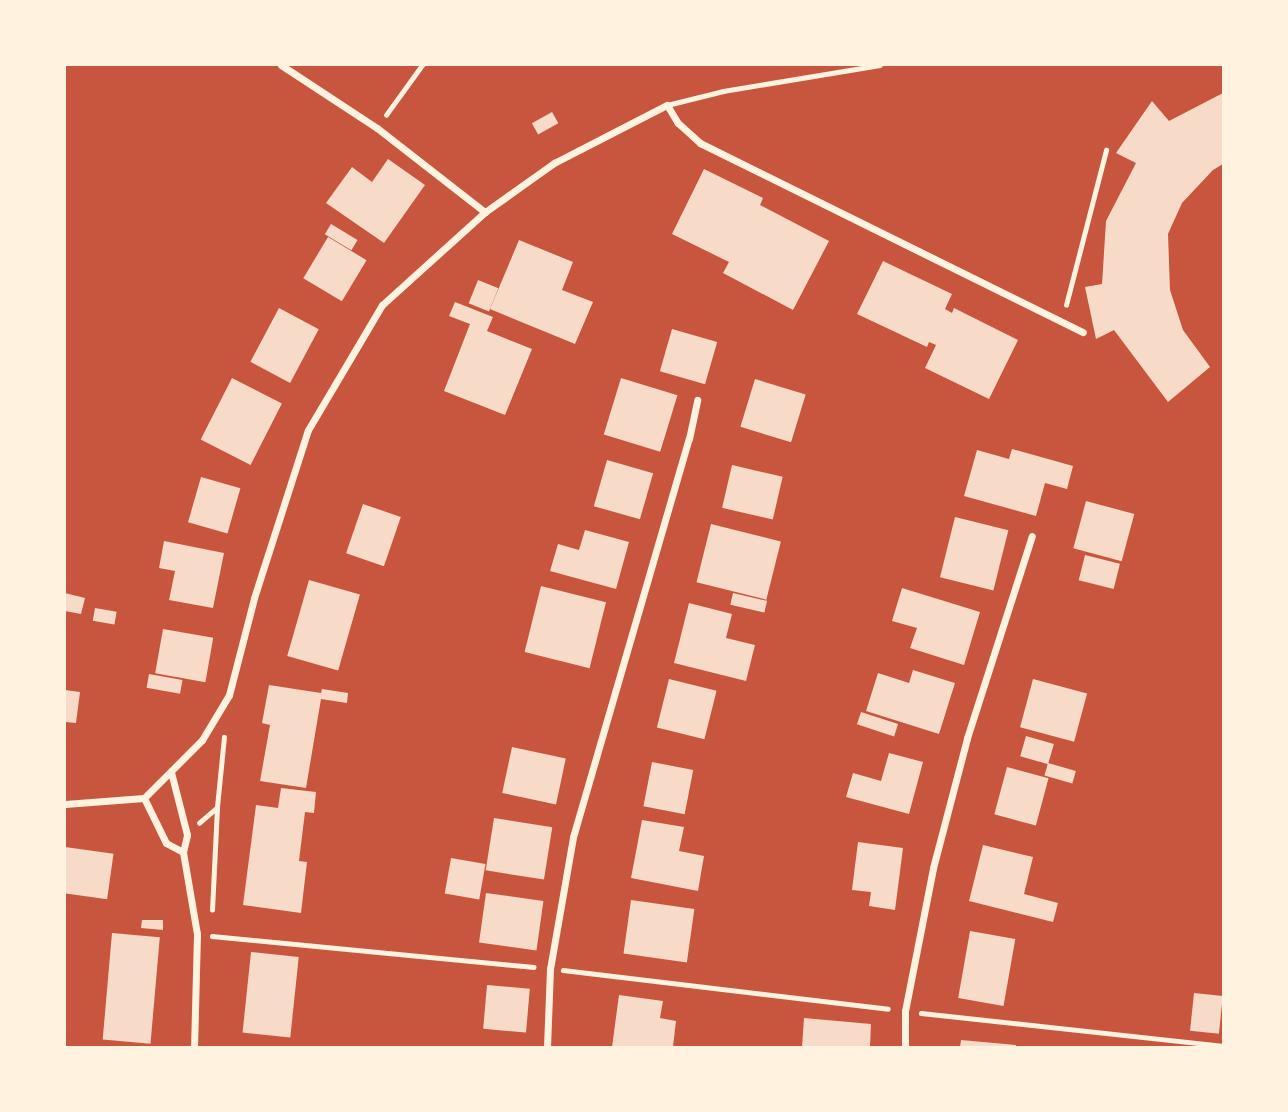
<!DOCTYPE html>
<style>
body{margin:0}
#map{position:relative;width:1288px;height:1112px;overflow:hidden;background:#c8553d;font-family:Montserrat,sans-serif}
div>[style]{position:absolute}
.building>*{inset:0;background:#f7dbc8;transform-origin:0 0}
.path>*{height:4.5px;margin:-2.25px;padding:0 2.25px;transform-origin:2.25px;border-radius:2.25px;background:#fff3e0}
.service>*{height:5px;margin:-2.5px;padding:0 2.5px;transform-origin:2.5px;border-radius:2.5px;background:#fff3e0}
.minor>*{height:7px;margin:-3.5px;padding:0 3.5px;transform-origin:3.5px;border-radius:3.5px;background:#fff3e0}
span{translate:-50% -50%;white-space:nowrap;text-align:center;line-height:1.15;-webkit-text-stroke:6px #fff3e0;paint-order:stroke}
.frame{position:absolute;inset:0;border:66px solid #fff3e0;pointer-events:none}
</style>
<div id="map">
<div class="building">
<div style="clip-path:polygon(1223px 93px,1223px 164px,1213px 170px,1182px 203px,1168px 234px,1170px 290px,1183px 330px,1210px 367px,1168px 402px,1114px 330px,1096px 339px,1085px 287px,1102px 284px,1106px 221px,1136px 163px,1116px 153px,1152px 101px,1169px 121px)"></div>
<div style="left:552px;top:112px;width:13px;height:23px;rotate:61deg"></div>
<div style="clip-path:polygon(388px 159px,425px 185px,384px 243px,326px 203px,352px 167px,372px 182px)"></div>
<div style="clip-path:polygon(704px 169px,763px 198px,760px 205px,829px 241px,793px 310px,723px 273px,729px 262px,672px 234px)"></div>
<div style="left:331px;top:224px;width:31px;height:12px;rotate:31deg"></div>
<div style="left:328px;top:237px;width:45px;height:48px;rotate:31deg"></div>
<div style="clip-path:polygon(519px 240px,573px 262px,562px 290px,593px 302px,575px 344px,490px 309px)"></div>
<div style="clip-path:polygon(883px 261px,952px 294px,945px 309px,952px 313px,954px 308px,1018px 340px,989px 399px,925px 368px,936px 345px,929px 342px,927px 347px,857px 314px)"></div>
<div style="left:478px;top:280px;width:22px;height:25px;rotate:22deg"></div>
<div style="clip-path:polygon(455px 302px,493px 317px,487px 331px,532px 349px,505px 415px,444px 391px,470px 324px,449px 316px)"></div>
<div style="left:279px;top:308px;width:45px;height:61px;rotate:28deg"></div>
<div style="left:672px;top:329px;width:47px;height:44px;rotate:16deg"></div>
<div style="left:232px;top:378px;width:56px;height:69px;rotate:27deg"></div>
<div style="left:621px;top:378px;width:59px;height:59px;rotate:17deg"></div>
<div style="left:755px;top:379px;width:53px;height:50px;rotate:17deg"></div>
<div style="clip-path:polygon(1012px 449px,1073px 466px,1067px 489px,1045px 483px,1036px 516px,964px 496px,977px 450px,1009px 459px)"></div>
<div style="left:607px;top:460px;width:48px;height:48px;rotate:16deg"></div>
<div style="left:732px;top:465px;width:52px;height:44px;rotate:13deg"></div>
<div style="left:201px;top:477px;width:41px;height:47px;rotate:16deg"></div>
<div style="left:1086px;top:501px;width:50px;height:49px;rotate:15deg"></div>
<div style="left:363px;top:504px;width:40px;height:52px;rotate:19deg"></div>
<div style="left:955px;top:517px;width:55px;height:62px;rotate:14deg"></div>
<div style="left:711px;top:524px;width:72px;height:60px;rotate:14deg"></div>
<div style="clip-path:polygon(585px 530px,629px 542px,616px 589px,550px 571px,558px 544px,579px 550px)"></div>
<div style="clip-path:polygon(164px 541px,224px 553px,213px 608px,169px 600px,175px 571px,159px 568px)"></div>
<div style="left:1085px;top:555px;width:36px;height:26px;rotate:14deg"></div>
<div style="left:309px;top:580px;width:53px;height:79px;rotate:16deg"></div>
<div style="left:541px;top:586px;width:67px;height:68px;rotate:14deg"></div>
<div style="clip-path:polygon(902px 588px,980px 612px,964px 665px,910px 648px,917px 628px,892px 621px)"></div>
<div style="clip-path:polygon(65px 593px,85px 598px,81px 614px,65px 611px)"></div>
<div style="left:733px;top:593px;width:35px;height:12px;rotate:13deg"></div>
<div style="clip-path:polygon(689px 603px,732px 614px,726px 638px,755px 645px,746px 681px,674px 663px)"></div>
<div style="left:95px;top:608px;width:22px;height:13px;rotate:10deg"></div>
<div style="left:163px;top:629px;width:51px;height:45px;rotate:10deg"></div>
<div style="clip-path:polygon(913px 670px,955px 683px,939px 734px,866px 711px,878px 673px,909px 683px)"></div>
<div style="left:149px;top:674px;width:34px;height:14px;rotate:10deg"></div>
<div style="left:669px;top:679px;width:49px;height:50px;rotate:14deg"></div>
<div style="left:1033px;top:679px;width:56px;height:50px;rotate:15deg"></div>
<div style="clip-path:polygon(269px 685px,321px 693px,322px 689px,348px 693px,347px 703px,321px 699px,306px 788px,260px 781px,270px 725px,262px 723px)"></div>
<div style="clip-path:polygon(65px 690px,80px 692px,76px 723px,65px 722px)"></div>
<div style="left:861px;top:712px;width:39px;height:13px;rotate:18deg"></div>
<div style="left:1026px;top:736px;width:29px;height:21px;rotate:16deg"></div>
<div style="left:512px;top:747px;width:55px;height:47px;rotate:12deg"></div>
<div style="clip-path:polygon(889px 753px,923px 762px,909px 814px,846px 797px,853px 773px,881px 781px)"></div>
<div style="left:652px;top:762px;width:42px;height:45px;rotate:11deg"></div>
<div style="left:1048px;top:763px;width:29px;height:13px;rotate:16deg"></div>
<div style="left:1007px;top:767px;width:43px;height:49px;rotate:15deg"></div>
<div style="clip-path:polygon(281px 788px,316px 792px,314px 813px,305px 812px,299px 861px,307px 862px,301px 913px,243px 905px,256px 805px,278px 808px)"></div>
<div style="left:494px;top:818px;width:59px;height:53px;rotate:9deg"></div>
<div style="clip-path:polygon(642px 820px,684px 827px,679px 851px,704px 856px,698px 891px,631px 878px)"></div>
<div style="clip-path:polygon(858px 842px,903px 848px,895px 910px,869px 906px,871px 892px,852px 890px)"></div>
<div style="clip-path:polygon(983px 845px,1033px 857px,1024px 894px,1058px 903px,1053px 922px,969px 901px)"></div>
<div style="left:65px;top:847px;width:49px;height:46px;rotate:8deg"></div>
<div style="left:451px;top:858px;width:35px;height:36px;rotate:10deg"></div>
<div style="left:486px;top:893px;width:58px;height:50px;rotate:8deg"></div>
<div style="left:631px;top:900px;width:64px;height:54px;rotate:8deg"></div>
<div style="clip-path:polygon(142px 920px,163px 920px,163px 930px,141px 928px)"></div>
<div style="left:970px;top:931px;width:46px;height:68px;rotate:10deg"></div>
<div style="left:112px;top:933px;width:48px;height:107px;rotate:5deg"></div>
<div style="left:251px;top:952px;width:48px;height:81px;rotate:6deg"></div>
<div style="left:487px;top:985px;width:43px;height:44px;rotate:5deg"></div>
<div style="left:1194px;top:993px;width:29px;height:38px;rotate:6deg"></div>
<div style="clip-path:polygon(619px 995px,663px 1001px,660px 1018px,676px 1021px,673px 1047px,612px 1047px)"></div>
<div style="clip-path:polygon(804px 1018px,871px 1024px,870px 1047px,802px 1047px)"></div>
<div style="clip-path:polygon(961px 1040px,1016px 1045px,1016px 1047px,960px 1047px)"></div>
</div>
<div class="path">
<div style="left:386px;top:115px;width:62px;rotate:-54.2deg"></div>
<div style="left:1066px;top:305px;width:160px;rotate:-75.5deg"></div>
<div style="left:199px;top:823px;width:23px;rotate:-41deg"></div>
<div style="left:212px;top:910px;width:103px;rotate:-87.2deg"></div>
<div style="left:217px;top:807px;width:70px;rotate:-84.3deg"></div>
<div style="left:212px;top:936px;width:323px;rotate:5.5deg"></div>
<div style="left:563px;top:970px;width:327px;rotate:6.8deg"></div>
<div style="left:921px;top:1013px;width:304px;rotate:6.2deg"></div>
</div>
<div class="service">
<div style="left:667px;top:105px;width:58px;rotate:-14deg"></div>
<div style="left:723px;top:91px;width:159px;rotate:-9.4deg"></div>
</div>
<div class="minor">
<div style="left:281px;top:65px;width:115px;rotate:33.3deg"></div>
<div style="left:377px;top:128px;width:137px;rotate:37.9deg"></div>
<div style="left:171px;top:772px;width:65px;rotate:75.7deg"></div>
<div style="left:187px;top:835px;width:17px;rotate:103deg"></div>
<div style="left:183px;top:852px;width:83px;rotate:80.3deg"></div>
<div style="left:197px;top:934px;width:113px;rotate:91.5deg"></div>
<div style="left:144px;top:798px;width:50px;rotate:63.9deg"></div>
<div style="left:166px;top:843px;width:19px;rotate:28deg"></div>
<div style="left:65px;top:804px;width:79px;rotate:-4.3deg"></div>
<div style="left:144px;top:798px;width:82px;rotate:-45deg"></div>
<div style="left:202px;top:740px;width:52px;rotate:-59deg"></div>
<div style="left:229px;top:695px;width:100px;rotate:-75.5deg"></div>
<div style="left:254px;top:598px;width:176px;rotate:-72.2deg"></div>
<div style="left:308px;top:430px;width:145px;rotate:-59.4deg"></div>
<div style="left:382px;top:305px;width:139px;rotate:-42.1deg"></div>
<div style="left:485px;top:212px;width:85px;rotate:-35.4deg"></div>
<div style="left:554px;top:163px;width:127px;rotate:-27.2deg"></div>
<div style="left:667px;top:105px;width:21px;rotate:59deg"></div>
<div style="left:678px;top:123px;width:30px;rotate:42deg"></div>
<div style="left:700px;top:143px;width:427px;rotate:26.3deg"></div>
<div style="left:547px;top:1047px;width:78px;rotate:-87.8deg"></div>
<div style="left:550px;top:969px;width:134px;rotate:-80.1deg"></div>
<div style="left:573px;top:837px;width:415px;rotate:-73.8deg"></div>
<div style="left:689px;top:439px;width:40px;rotate:-78deg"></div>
<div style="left:905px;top:1047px;width:36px;rotate:-90deg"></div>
<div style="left:905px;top:1011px;width:146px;rotate:-78.9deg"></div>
<div style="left:933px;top:868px;width:134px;rotate:-75.3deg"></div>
<div style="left:967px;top:738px;width:212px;rotate:-72.2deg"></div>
</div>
<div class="frame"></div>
</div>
